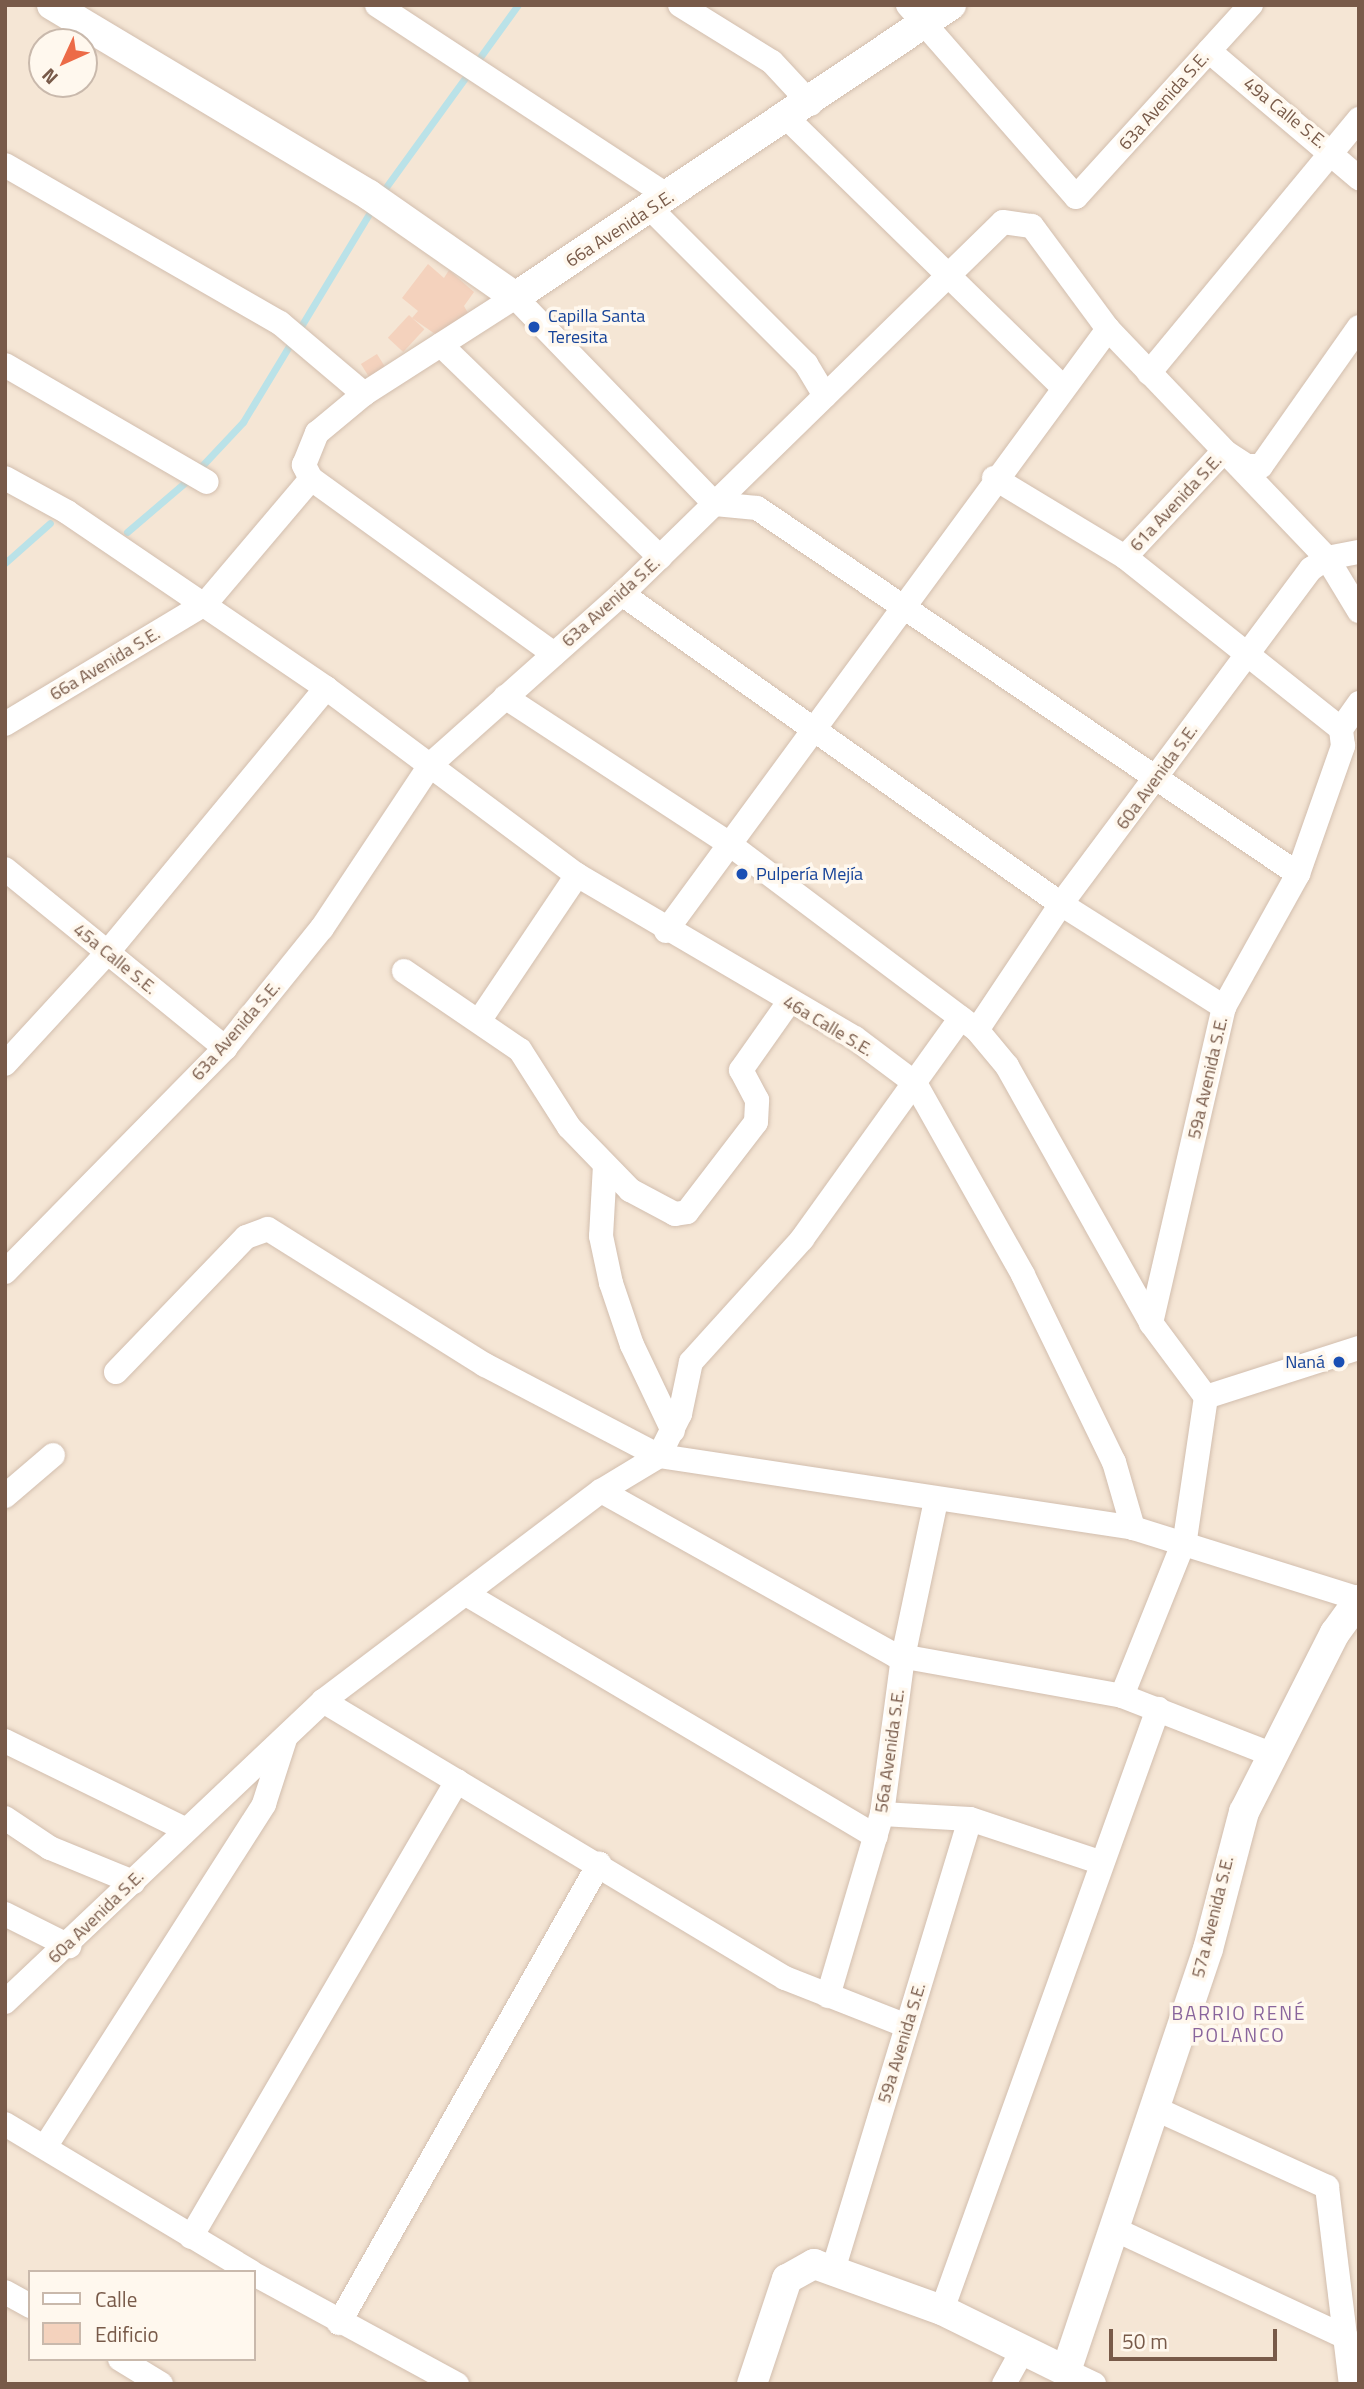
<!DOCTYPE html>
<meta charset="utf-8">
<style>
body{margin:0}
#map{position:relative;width:1364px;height:2389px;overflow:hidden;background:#fdf4e7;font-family:"Titillium Web",sans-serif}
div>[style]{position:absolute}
.residential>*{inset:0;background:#f5e6d5}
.stream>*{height:7px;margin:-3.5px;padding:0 3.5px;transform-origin:3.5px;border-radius:3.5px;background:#bae2e8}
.building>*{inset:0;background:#f4d2bd;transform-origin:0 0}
.roads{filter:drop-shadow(0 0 2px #d2beae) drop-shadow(0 0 2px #d2beae)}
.minor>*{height:24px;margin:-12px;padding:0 12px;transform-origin:12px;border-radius:12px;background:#fff}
.tertiary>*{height:30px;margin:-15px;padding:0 15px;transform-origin:15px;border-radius:15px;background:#fff}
.dots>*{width:19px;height:19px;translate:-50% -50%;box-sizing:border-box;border:4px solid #fff8ee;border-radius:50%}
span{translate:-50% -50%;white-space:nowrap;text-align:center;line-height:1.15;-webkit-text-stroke:7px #fff8ee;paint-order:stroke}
.street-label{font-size:18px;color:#785a49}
.transit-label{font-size:18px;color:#164399}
.left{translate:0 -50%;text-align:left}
.right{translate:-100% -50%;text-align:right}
.neighbourhood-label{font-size:19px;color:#89659c;letter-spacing:2px}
.frame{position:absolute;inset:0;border:7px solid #785a49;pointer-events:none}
.legend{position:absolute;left:28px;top:2270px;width:228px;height:91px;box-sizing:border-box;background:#fff8ee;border:2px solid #c9b9ac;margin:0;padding:9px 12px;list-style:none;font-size:21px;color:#785a49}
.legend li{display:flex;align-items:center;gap:14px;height:35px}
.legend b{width:35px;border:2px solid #c9b9ac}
.north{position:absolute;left:28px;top:28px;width:70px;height:70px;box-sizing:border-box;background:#fff8ee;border:2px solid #c9b9ac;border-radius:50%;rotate:225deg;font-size:19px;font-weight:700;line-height:28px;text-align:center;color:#785a49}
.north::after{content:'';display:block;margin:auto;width:24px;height:32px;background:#ec6b47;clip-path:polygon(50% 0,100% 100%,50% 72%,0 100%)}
.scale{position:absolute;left:1109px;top:2329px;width:168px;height:32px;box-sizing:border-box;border:4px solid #785a49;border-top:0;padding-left:9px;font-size:21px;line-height:24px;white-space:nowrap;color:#785a49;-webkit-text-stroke:5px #fff8ee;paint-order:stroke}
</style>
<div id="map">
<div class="residential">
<div style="clip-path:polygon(evenodd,5px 5px,1359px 5px,1359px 2384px,5px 2384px,5px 5px,42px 42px,84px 42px,84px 84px,42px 84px,42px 42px,5px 5px,30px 2272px,254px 2272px,254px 2359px,30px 2359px,30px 2272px)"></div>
</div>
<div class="stream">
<div style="left:381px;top:194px;width:233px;rotate:-54.1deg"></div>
<div style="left:198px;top:470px;width:66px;rotate:-46.8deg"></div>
<div style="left:243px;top:422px;width:251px;rotate:-58.8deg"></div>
<div style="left:127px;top:532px;width:82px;rotate:-40.5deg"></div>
<div style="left:5px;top:563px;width:60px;rotate:-41.6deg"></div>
</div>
<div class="building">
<div style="clip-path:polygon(428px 264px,444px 278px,449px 270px,474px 292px,464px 306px,468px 313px,438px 336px,412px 318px,418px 311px,402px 298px)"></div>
<div style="left:409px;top:315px;width:21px;height:31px;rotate:43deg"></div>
<div style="left:377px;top:354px;width:15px;height:19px;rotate:58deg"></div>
</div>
<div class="roads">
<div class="minor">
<div style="left:377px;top:5px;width:348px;rotate:33.3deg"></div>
<div style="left:680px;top:5px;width:108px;rotate:31.8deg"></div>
<div style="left:772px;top:62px;width:57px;rotate:47.1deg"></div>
<div style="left:908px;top:5px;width:255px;rotate:48.8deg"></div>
<div style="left:1076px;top:197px;width:260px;rotate:-47.7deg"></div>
<div style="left:1209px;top:51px;width:197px;rotate:40.3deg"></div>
<div style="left:788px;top:119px;width:385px;rotate:44.3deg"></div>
<div style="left:5px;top:165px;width:317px;rotate:29.9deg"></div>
<div style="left:280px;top:323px;width:110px;rotate:40.2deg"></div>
<div style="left:650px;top:208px;width:221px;rotate:45deg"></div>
<div style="left:806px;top:364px;width:37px;rotate:59deg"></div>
<div style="left:441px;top:345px;width:305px;rotate:44.1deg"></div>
<div style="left:5px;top:365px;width:233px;rotate:30.1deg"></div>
<div style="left:1149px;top:373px;width:330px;rotate:-50.4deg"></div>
<div style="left:5px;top:478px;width:71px;rotate:28.7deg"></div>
<div style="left:67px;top:512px;width:313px;rotate:34.2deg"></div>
<div style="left:326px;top:688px;width:313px;rotate:36.7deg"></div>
<div style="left:577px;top:875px;width:322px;rotate:30.4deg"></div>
<div style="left:855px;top:1038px;width:75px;rotate:36.9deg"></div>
<div style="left:915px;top:1083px;width:220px;rotate:60.6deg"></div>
<div style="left:1023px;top:1275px;width:208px;rotate:64.1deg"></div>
<div style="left:1114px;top:1462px;width:69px;rotate:73.9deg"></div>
<div style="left:994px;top:478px;width:153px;rotate:31.1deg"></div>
<div style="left:1125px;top:557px;width:276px;rotate:38.5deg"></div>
<div style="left:1125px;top:557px;width:145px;rotate:-47deg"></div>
<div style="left:1224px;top:451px;width:27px;rotate:33deg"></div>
<div style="left:1247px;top:466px;width:14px"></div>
<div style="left:1261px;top:466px;width:170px;rotate:-54.8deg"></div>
<div style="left:622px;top:594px;width:537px;rotate:35.23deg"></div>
<div style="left:1061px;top:904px;width:193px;rotate:32.3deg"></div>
<div style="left:554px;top:654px;width:299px;rotate:-144.2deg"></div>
<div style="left:311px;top:479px;width:16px;rotate:-117deg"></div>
<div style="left:304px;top:465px;width:35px;rotate:-68deg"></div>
<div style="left:317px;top:433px;width:61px;rotate:-39.7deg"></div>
<div style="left:364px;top:394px;width:179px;rotate:-32.7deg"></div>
<div style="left:515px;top:297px;width:288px;rotate:46deg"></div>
<div style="left:715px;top:504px;width:42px;rotate:5.4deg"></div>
<div style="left:757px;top:508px;width:653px;rotate:34.08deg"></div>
<div style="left:505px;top:697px;width:267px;rotate:33.2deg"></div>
<div style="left:728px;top:843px;width:311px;rotate:36.9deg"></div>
<div style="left:977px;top:1030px;width:47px;rotate:50.2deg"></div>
<div style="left:1007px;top:1066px;width:295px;rotate:60.7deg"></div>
<div style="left:1151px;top:1323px;width:92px;rotate:53.4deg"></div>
<div style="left:1206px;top:1397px;width:144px;rotate:98.4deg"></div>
<div style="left:1185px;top:1539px;width:169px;rotate:111.9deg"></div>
<div style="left:5px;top:724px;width:233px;rotate:-31deg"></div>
<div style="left:205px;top:604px;width:164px;rotate:-49.7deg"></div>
<div style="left:1341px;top:729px;width:32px;rotate:-55deg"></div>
<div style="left:5px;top:869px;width:284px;rotate:39.1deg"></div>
<div style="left:666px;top:931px;width:747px;rotate:-53.71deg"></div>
<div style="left:404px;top:971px;width:140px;rotate:34.3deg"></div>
<div style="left:520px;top:1050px;width:91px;rotate:57.5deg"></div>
<div style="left:569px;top:1127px;width:88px;rotate:45.9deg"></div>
<div style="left:630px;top:1190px;width:51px;rotate:28.1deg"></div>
<div style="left:675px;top:1214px;width:12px;rotate:-9deg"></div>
<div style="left:687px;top:1212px;width:113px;rotate:-52.5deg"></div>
<div style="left:756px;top:1122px;width:22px;rotate:-87deg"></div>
<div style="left:757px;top:1100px;width:34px;rotate:-118deg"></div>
<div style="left:741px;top:1070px;width:83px;rotate:-54.8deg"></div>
<div style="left:479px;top:1021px;width:176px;rotate:-56.1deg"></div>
<div style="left:977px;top:1030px;width:151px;rotate:-56.3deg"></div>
<div style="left:1061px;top:904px;width:418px;rotate:-53.3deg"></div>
<div style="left:1311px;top:569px;width:19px;rotate:-35deg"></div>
<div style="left:1327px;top:558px;width:33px;rotate:-11deg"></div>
<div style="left:5px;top:1064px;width:151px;rotate:-47.4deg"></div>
<div style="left:107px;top:953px;width:344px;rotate:-50.4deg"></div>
<div style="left:605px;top:1165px;width:71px;rotate:93.2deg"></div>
<div style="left:601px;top:1236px;width:48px;rotate:78deg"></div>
<div style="left:611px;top:1283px;width:65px;rotate:71.3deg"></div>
<div style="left:632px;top:1345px;width:95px;rotate:64.5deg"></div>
<div style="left:5px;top:1272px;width:314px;rotate:-45.5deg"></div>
<div style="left:225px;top:1048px;width:154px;rotate:-51.1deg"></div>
<div style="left:322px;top:928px;width:197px;rotate:-56.4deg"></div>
<div style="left:431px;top:764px;width:256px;rotate:-41.7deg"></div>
<div style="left:622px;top:594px;width:532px;rotate:-44.32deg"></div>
<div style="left:1003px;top:222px;width:29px;rotate:8deg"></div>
<div style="left:1032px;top:226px;width:128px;rotate:53.6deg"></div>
<div style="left:1108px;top:329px;width:317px;rotate:46.3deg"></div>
<div style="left:1327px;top:558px;width:62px;rotate:58.9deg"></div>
<div style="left:1151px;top:1323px;width:324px;rotate:-77deg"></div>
<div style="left:1224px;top:1007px;width:152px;rotate:-60.9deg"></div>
<div style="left:1298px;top:874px;width:136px;rotate:-70.6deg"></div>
<div style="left:1343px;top:746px;width:17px;rotate:-97deg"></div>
<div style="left:116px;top:1372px;width:187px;rotate:-46.1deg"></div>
<div style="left:246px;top:1237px;width:23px;rotate:-20deg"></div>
<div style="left:268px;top:1229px;width:256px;rotate:32.1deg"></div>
<div style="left:485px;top:1365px;width:196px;rotate:27.6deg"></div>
<div style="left:659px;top:1456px;width:479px;rotate:8.6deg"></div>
<div style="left:1133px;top:1528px;width:237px;rotate:17.4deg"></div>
<div style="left:1206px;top:1397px;width:161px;rotate:-17.8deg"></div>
<div style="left:601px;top:1491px;width:337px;rotate:29.2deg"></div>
<div style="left:895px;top:1655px;width:231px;rotate:10.2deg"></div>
<div style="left:1122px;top:1696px;width:162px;rotate:21.3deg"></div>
<div style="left:5px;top:1496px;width:63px;rotate:-40.5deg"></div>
<div style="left:466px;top:1594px;width:476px;rotate:30.6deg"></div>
<div style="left:323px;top:1701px;width:539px;rotate:30.95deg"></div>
<div style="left:785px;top:1978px;width:131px;rotate:21.5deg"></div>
<div style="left:5px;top:1741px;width:200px;rotate:26.1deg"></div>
<div style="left:882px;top:1814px;width:88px;rotate:3.3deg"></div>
<div style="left:970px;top:1819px;width:136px;rotate:18.4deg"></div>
<div style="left:5px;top:1818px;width:54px;rotate:33.7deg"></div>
<div style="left:50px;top:1848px;width:90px;rotate:22.3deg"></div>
<div style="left:5px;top:1914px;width:72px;rotate:26.6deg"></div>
<div style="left:828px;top:1996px;width:190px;rotate:-73.5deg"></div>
<div style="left:882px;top:1814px;width:158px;rotate:-82.4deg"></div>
<div style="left:903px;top:1657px;width:159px;rotate:-78.1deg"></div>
<div style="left:5px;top:2002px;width:438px;rotate:-43.4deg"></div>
<div style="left:323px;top:1701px;width:348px;rotate:-37.1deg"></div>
<div style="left:601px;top:1491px;width:68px;rotate:-31.1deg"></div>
<div style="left:659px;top:1456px;width:47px;rotate:-63.4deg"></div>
<div style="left:680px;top:1414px;width:53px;rotate:-78.1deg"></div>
<div style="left:691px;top:1362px;width:166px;rotate:-47.9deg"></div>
<div style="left:802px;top:1239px;width:272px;rotate:-54.3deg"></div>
<div style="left:1156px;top:2109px;width:188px;rotate:24.5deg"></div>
<div style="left:1327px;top:2187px;width:198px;rotate:83.1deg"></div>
<div style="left:5px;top:2124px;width:287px;rotate:31deg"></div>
<div style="left:45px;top:2147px;width:407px;rotate:-57.4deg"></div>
<div style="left:264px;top:1804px;width:68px;rotate:-72.1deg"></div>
<div style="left:1114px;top:2229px;width:256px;rotate:25deg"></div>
<div style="left:191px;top:2237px;width:528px;rotate:-59.74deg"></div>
<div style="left:834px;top:2267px;width:468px;rotate:-73.1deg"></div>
<div style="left:254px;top:2274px;width:231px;rotate:28.5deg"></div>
<div style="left:5px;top:2292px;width:29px;rotate:29deg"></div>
<div style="left:942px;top:2310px;width:639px;rotate:-70.23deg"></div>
<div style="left:339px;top:2323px;width:528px;rotate:-60.47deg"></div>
<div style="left:120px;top:2359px;width:48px;rotate:31.4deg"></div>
<div style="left:1066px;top:2371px;width:31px;rotate:25deg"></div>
<div style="left:1004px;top:2384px;width:39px;rotate:-61deg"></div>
</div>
<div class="tertiary">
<div style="left:52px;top:5px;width:370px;rotate:30.9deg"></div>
<div style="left:369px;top:195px;width:178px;rotate:34.9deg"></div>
<div style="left:515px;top:297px;width:525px;rotate:-33.81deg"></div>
<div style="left:752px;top:2384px;width:111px;rotate:-71.6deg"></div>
<div style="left:787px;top:2279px;width:31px;rotate:-29deg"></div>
<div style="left:814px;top:2264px;width:136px;rotate:19.8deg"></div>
<div style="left:942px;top:2310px;width:138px;rotate:26.2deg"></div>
<div style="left:1066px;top:2371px;width:445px;rotate:-71.4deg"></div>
<div style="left:1208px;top:1949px;width:142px;rotate:-75.3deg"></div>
<div style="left:1244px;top:1812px;width:201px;rotate:-63.1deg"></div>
<div style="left:1335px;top:1633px;width:41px;rotate:-54deg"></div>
</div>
</div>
<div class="dots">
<div style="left:534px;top:327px;background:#1a4fb4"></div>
<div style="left:742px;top:874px;background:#1a4fb4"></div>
<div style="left:1339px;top:1362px;background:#1a4fb4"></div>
</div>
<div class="street-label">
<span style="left:1164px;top:101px;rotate:-48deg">63a Avenida S.E.</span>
<span style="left:1285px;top:113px;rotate:39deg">49a Calle S.E.</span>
<span style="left:620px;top:229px;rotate:-33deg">66a Avenida S.E.</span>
<span style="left:1176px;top:503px;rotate:-47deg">61a Avenida S.E.</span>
<span style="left:611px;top:602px;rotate:-42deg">63a Avenida S.E.</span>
<span style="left:105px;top:664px;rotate:-31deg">66a Avenida S.E.</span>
<span style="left:1157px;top:777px;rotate:-54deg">60a Avenida S.E.</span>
<span style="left:115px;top:959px;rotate:39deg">45a Calle S.E.</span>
<span style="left:828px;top:1026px;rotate:31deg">46a Calle S.E.</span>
<span style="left:236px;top:1031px;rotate:-49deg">63a Avenida S.E.</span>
<span style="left:1208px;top:1078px;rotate:-77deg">59a Avenida S.E.</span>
<span style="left:890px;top:1751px;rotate:-82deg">56a Avenida S.E.</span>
<span style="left:96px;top:1917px;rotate:-44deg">60a Avenida S.E.</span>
<span style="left:1213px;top:1917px;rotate:-76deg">57a Avenida S.E.</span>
<span style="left:902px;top:2043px;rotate:-73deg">59a Avenida S.E.</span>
</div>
<div class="transit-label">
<span class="left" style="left:548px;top:327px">Capilla Santa<br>Teresita</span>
<span class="left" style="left:756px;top:874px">Pulpería Mejía</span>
<span class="right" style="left:1325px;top:1362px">Naná</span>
</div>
<div class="neighbourhood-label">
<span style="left:1239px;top:2024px">BARRIO RENÉ<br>POLANCO</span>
</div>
<div class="frame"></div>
<ul class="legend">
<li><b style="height:9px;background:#fff"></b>Calle</li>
<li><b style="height:19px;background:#f4d2bd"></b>Edificio</li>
</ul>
<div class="north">N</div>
<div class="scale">50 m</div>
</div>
